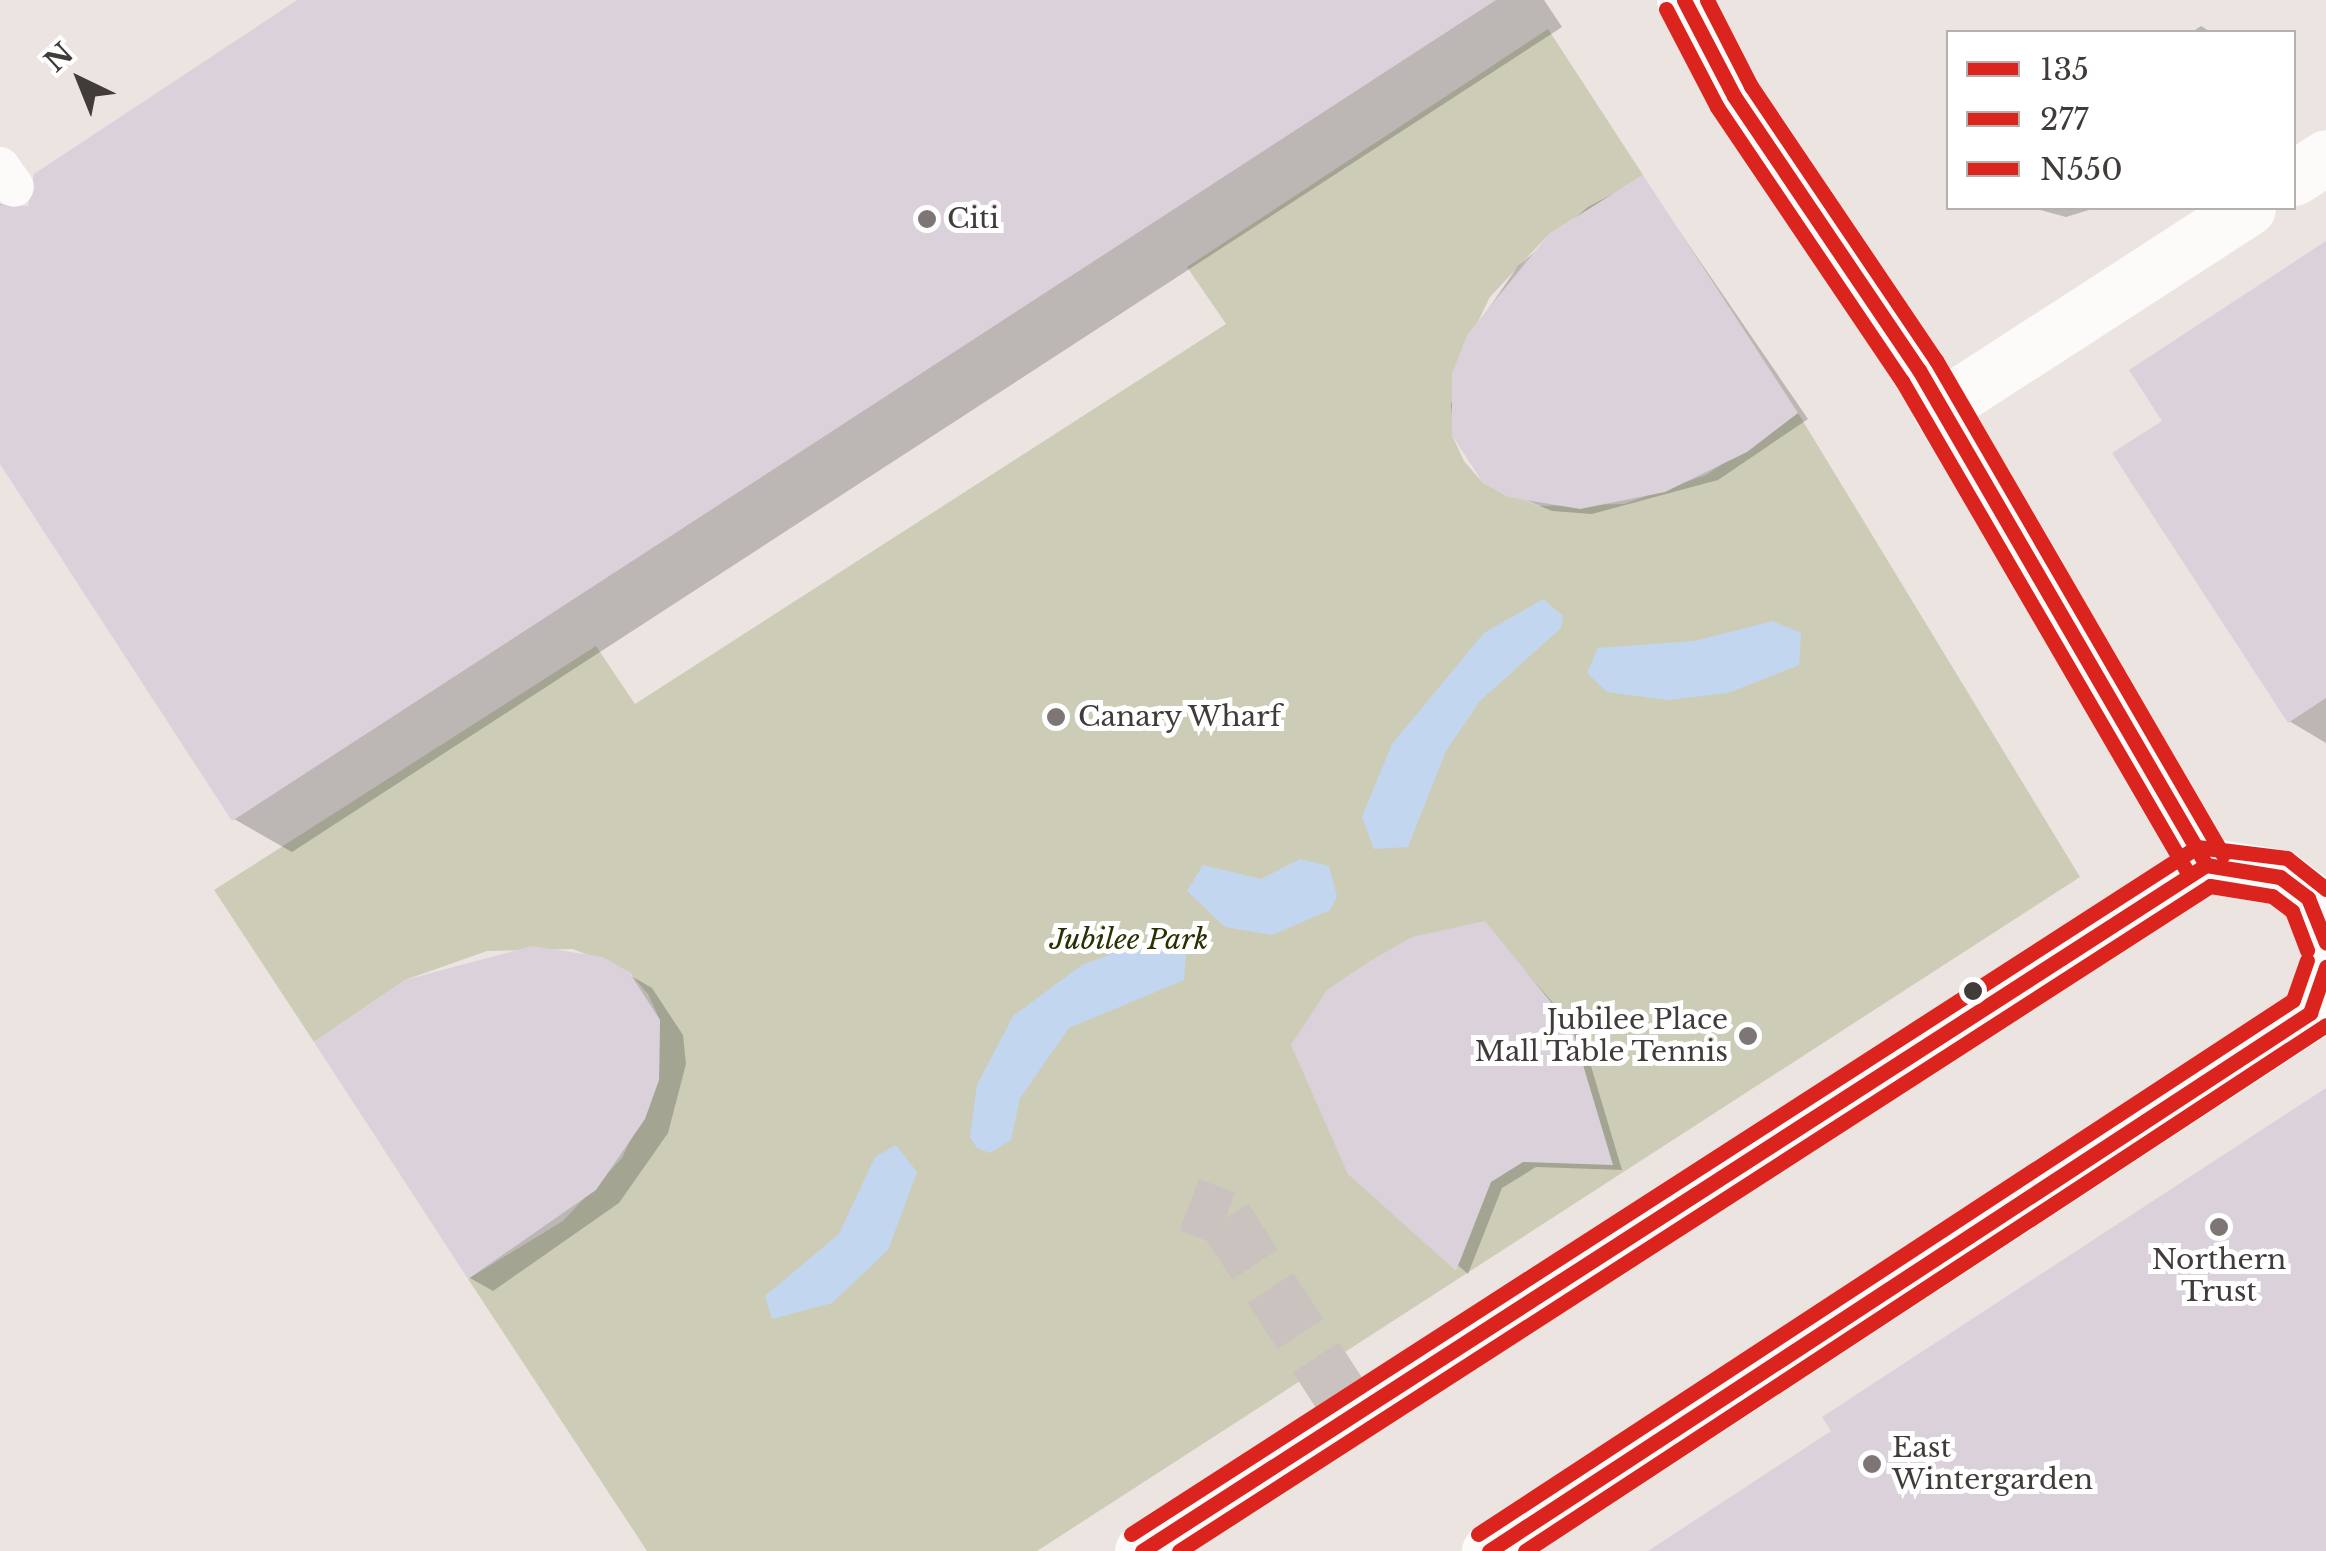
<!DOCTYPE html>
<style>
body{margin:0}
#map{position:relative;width:2326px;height:1551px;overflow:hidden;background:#ece4e1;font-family:"Libre Baskerville",serif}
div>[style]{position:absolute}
.green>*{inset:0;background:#cdcdb7}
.water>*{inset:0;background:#c3d6f0}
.pier>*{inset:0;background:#ece4e1}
.shadow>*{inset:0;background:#0003}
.building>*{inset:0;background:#dbd1da}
.street-tunnel>*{height:55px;margin-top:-27.5px;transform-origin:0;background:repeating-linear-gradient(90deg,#cac2bf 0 55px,transparent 0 83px)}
.lane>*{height:40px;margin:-20px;padding:0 20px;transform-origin:20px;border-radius:20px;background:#fcfbfa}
.street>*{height:55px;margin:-27.5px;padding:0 27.5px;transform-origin:27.5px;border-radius:27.5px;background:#fcfbfa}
.bus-1>*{height:15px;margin:-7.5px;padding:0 7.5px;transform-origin:7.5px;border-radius:7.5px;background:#dc241f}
.bus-2>*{height:15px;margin:-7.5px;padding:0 7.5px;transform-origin:7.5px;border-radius:7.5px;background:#dc241f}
.bus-3>*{height:15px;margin:-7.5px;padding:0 7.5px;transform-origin:7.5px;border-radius:7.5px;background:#dc241f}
.dots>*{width:28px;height:28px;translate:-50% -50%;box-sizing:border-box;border:5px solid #fff;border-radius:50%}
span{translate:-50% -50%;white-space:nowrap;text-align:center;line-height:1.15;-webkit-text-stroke:10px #fff;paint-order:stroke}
.poi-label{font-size:28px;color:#413b39}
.left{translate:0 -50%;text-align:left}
.right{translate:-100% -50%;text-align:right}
.park-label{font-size:28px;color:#2a3002;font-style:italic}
.legend{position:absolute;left:1946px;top:30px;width:350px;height:180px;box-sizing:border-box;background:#fff;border:2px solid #b3b1b0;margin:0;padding:12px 18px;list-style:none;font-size:30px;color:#413b39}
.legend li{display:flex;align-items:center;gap:20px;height:50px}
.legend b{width:50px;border:2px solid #b3b1b0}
.north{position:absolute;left:30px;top:30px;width:100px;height:100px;-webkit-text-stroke:8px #fff;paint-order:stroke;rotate:317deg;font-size:28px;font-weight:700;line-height:40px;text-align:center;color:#413b39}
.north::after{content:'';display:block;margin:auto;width:35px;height:45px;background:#413b39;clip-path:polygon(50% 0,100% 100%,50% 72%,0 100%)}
</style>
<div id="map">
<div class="green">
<div style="clip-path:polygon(1548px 29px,1643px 175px,1549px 234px,1490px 297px,1452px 374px,1452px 435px,1464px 461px,1483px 483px,1539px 506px,1624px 504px,1706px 475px,1798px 413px,2080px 877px,1037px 1551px,647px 1551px,468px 1279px,563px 1221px,622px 1158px,659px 1080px,660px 1020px,648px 994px,629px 972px,573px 949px,487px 951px,405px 980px,314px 1042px,214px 890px,596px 646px,635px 704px,1226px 324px,1187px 267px)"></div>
</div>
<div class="water">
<div style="clip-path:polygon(1543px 599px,1563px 616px,1561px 628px,1480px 701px,1446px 751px,1408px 847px,1374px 849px,1362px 817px,1392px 744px,1484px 633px)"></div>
<div style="clip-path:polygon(1773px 621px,1801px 633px,1799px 665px,1728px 693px,1668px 700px,1607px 692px,1587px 673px,1598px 648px,1694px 641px)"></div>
<div style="clip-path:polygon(1300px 859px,1329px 866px,1337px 896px,1330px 910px,1272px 935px,1225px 927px,1187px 891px,1203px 865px,1261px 879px)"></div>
<div style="clip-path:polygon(1177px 947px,1186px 955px,1184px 980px,1069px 1028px,1020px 1098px,1011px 1140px,990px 1153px,977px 1148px,970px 1137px,977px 1085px,1013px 1016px,1082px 965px,1127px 948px)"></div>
<div style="clip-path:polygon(896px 1145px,917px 1172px,888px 1250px,832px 1303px,772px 1319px,765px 1296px,839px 1234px,875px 1157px)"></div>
</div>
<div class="pier">
<div style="clip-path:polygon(0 1341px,98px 1486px,78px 1500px,100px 1534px,75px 1551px,0 1551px)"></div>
</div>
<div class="shadow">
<div style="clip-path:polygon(302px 0,1544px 0,1562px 27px,292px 852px,234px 819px,0 460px,0 204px,29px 210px)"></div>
<div style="clip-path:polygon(2201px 26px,2211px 32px,2192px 32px)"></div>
<div style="clip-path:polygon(1643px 178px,1808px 419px,1718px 480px,1592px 514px,1552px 511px,1497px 488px,1454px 434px,1451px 405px,1469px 337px,1518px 266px,1588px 207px)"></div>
<div style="clip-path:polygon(2033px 208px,2095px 208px,2066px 217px)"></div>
<div style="clip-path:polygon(2326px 244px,2326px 743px,2289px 721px,2166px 422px)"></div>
<div style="clip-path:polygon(1484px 924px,1582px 1036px,1622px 1170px,1536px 1167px,1502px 1188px,1468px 1274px,1350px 1172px)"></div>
<div style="clip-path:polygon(602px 959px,652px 988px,683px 1035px,686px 1064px,668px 1133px,619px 1203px,493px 1291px,470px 1278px,317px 1043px)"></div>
</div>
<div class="building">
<div style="clip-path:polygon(297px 0,1496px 0,232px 821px,0 464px,0 205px,28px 206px,34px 174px)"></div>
<div style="clip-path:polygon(1643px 175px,1798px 413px,1747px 452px,1665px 492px,1580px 509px,1508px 497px,1483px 483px,1452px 435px,1452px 374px,1467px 335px,1549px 234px)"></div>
<div style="clip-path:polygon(2326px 241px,2326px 698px,2288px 723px,2112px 453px,2162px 421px,2129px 370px)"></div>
<div style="clip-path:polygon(1485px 921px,1572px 1028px,1613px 1165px,1523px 1162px,1491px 1182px,1456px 1271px,1348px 1174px,1291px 1045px,1327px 990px,1370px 961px,1412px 937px)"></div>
<div style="clip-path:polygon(532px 946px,603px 957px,629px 972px,660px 1020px,659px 1080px,645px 1119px,596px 1190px,468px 1279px,314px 1042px,405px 980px)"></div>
<div style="clip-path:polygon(2326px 1088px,2326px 1551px,1648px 1551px,1831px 1431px,1822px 1417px)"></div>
</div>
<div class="street-tunnel">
<div style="left:1189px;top:1204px;width:39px;rotate:21deg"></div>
<div style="left:1225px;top:1218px;width:235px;rotate:56.8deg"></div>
</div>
<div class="lane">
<div style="left:0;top:167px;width:24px;rotate:55deg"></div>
</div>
<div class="street">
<div style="left:1684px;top:0;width:108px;rotate:62.5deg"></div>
<div style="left:1734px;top:96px;width:331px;rotate:56deg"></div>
<div style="left:1919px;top:370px;width:572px;rotate:59.89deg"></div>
<div style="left:2294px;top:178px;width:38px;rotate:-33deg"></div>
<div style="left:1939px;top:408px;width:368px;rotate:-32.9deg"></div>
<div style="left:1142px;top:1551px;width:1266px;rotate:-32.81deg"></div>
<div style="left:2206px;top:865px;width:75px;rotate:9.2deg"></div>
<div style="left:2280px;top:877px;width:35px;rotate:37deg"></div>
<div style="left:2308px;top:898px;width:48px;rotate:68.2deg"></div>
<div style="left:1489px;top:1551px;width:982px;rotate:-33.24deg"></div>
<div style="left:2310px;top:1013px;width:49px;rotate:-70.8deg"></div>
</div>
<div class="bus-1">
<div style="left:1684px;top:0;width:108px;rotate:62.5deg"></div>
<div style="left:1734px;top:96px;width:331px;rotate:56deg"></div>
<div style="left:1919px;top:370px;width:572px;rotate:59.89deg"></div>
<div style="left:1142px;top:1551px;width:1266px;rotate:-32.81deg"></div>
<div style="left:2206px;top:865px;width:75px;rotate:9.2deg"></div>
<div style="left:2280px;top:877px;width:35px;rotate:37deg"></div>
<div style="left:2308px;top:898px;width:48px;rotate:68.2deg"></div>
<div style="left:1489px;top:1551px;width:982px;rotate:-33.24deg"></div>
<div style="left:2310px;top:1013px;width:49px;rotate:-70.8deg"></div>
</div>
<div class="bus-2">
<div style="left:1666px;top:9px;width:110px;rotate:62.5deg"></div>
<div style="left:1717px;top:107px;width:331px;rotate:56deg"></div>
<div style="left:1902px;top:381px;width:571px;rotate:59.84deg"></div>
<div style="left:1179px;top:1551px;width:1227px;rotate:-32.82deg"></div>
<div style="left:2210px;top:886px;width:63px;rotate:9.2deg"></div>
<div style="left:2272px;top:896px;width:25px;rotate:37deg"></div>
<div style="left:2292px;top:911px;width:42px;rotate:69deg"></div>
<div style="left:1525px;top:1551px;width:958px;rotate:-33.29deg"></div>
</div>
<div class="bus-3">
<div style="left:1707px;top:0;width:97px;rotate:62.9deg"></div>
<div style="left:1751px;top:86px;width:331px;rotate:56deg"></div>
<div style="left:1936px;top:360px;width:572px;rotate:59.89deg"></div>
<div style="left:1131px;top:1534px;width:1268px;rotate:-32.8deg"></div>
<div style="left:2197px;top:847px;width:91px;rotate:7deg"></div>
<div style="left:2287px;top:858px;width:50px;rotate:38.5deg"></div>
<div style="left:1478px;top:1534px;width:974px;rotate:-33.23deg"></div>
<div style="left:2293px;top:1000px;width:42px;rotate:-70.7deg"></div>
</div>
<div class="dots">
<div style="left:927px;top:219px;background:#7d7674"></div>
<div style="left:1056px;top:717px;background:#7d7674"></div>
<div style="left:1973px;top:991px;background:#413b39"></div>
<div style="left:1748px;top:1036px;background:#7d7674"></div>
<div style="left:2219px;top:1227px;background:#7d7674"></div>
<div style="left:1872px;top:1464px;background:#7d7674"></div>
</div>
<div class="poi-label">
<span class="left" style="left:947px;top:219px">Citi</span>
<span class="left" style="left:1078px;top:717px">Canary Wharf</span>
<span class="right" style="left:1728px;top:1036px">Jubilee Place<br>Mall Table Tennis</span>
<span style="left:2219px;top:1276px">Northern<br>Trust</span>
<span class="left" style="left:1892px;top:1464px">East<br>Wintergarden</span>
</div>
<div class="park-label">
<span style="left:1129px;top:940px">Jubilee Park</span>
</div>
<ul class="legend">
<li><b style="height:12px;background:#dc241f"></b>135</li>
<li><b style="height:12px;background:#dc241f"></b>277</li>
<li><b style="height:12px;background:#dc241f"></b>N550</li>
</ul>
<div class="north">N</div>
</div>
